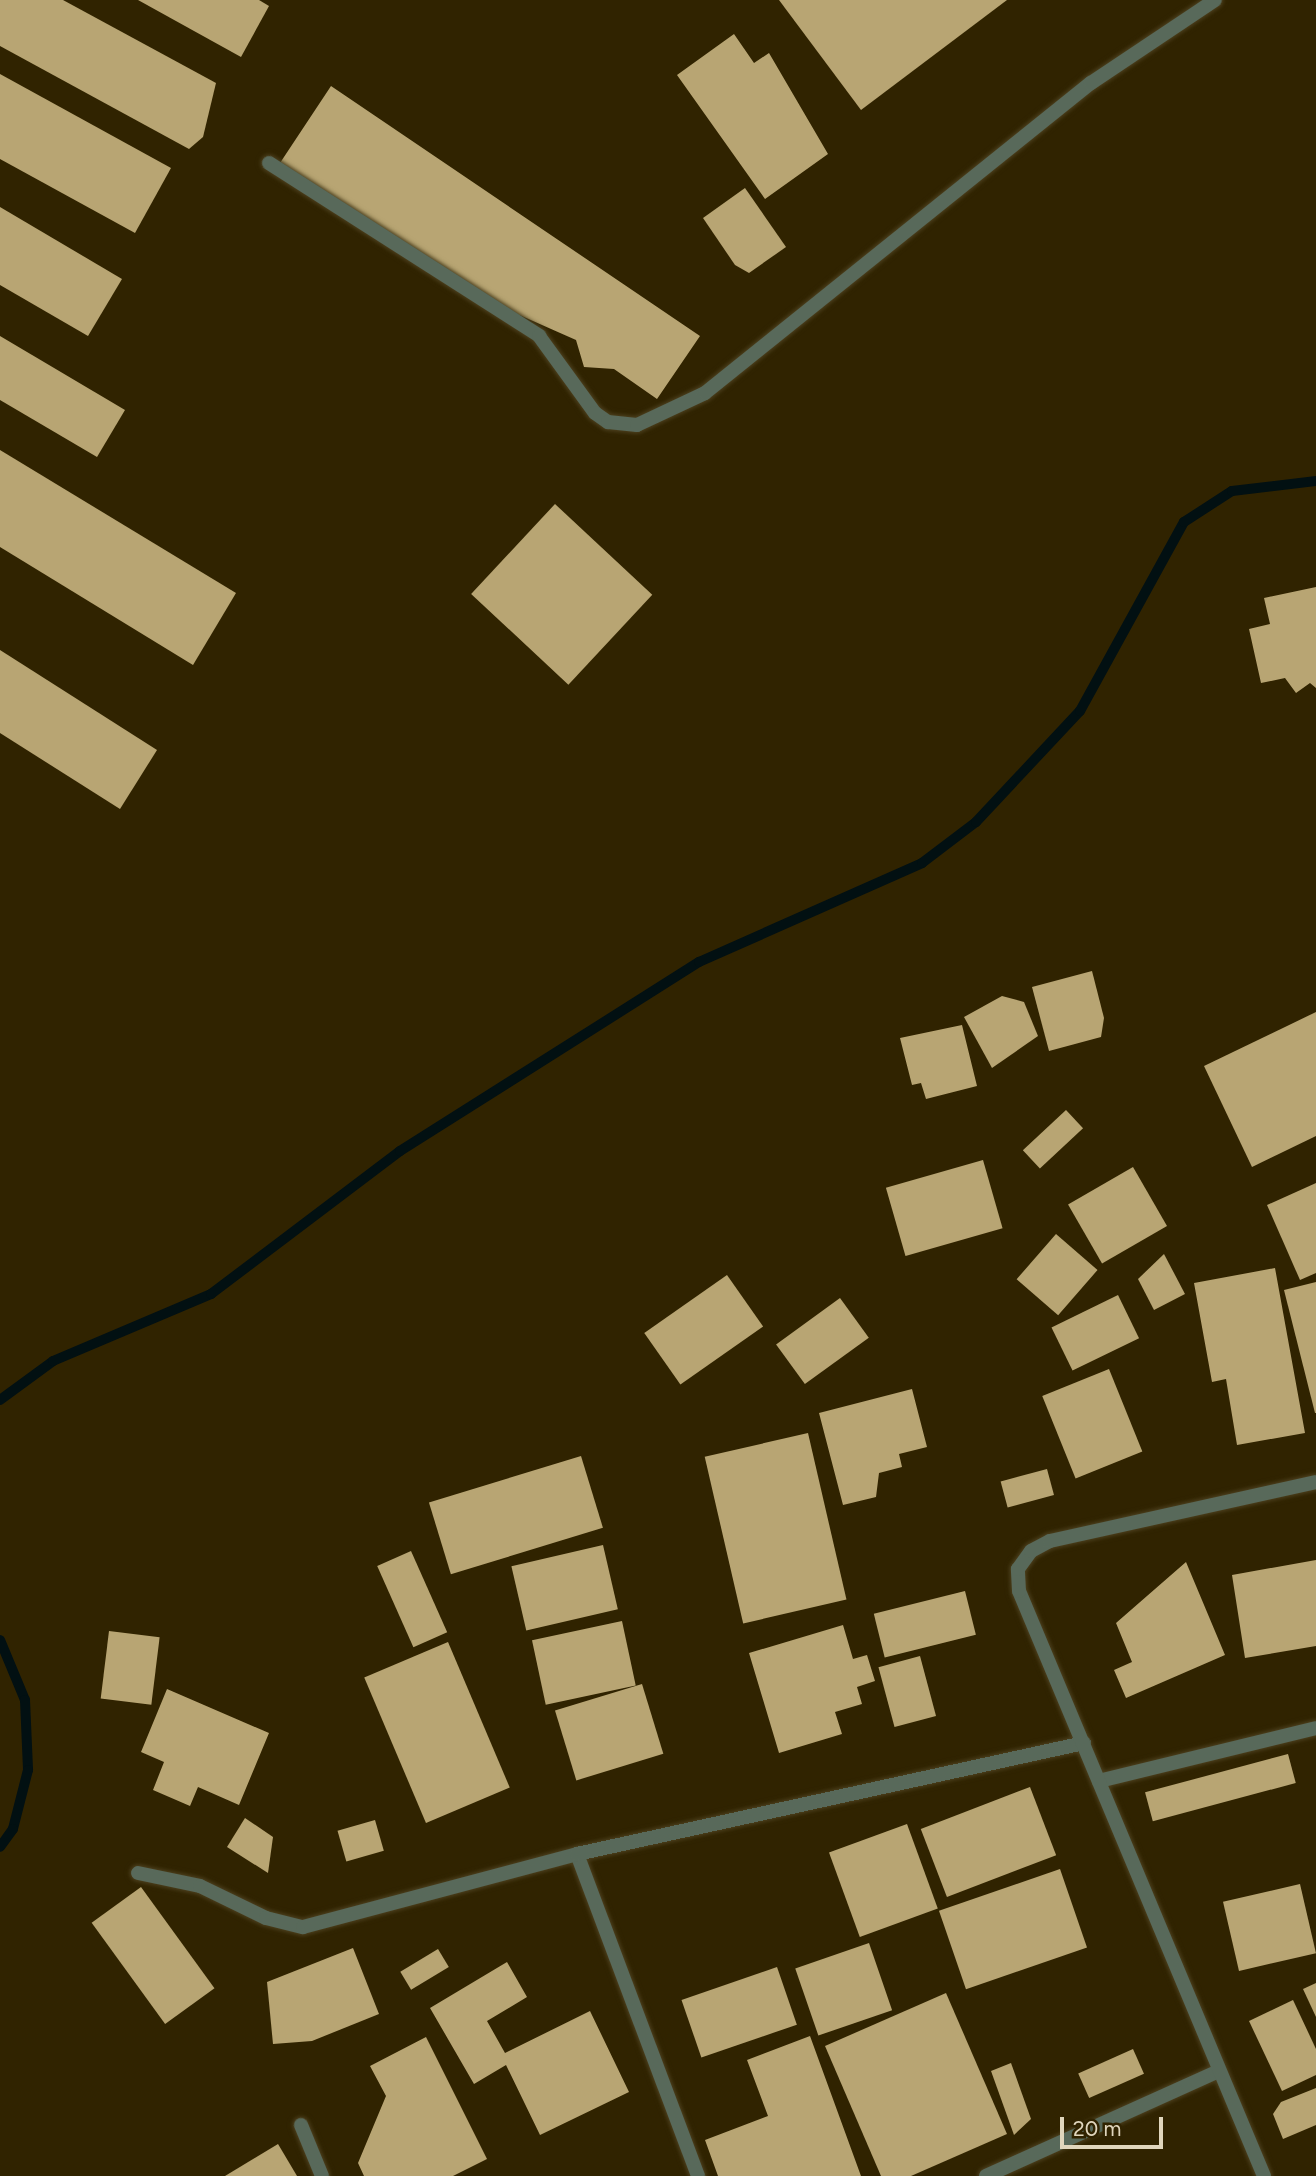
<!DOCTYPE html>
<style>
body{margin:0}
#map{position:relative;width:1316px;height:2176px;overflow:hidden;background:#302300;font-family:Figtree,sans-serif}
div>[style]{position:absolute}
.stream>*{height:10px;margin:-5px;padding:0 5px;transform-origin:5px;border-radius:5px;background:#021012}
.building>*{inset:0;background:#b8a573;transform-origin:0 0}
.roads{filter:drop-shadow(0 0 2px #4c401e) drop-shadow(0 0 2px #4c401e)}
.lane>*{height:14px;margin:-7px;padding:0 7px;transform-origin:7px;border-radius:7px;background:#58695a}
.street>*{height:14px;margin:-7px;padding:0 7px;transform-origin:7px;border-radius:7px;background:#58695a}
span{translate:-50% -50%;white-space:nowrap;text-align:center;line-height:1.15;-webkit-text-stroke:7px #302300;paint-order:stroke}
.scale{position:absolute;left:1060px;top:2117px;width:103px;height:32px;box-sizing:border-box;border:4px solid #e0d6bd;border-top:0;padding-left:9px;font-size:21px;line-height:24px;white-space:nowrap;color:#e0d6bd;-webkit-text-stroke:5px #302300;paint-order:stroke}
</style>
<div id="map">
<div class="stream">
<div style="left:0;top:1400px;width:66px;rotate:-36.3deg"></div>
<div style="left:53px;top:1361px;width:172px;rotate:-23deg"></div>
<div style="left:211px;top:1294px;width:237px;rotate:-37.1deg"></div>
<div style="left:400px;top:1151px;width:354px;rotate:-32.3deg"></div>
<div style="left:699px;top:962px;width:244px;rotate:-23.9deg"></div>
<div style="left:922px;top:863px;width:68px;rotate:-37.2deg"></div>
<div style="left:976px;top:822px;width:152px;rotate:-46.9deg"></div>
<div style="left:1080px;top:711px;width:216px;rotate:-61.2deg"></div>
<div style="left:1184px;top:522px;width:57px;rotate:-32.9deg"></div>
<div style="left:1232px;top:491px;width:85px;rotate:-6.8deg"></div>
<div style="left:0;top:1640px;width:65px;rotate:67.4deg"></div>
<div style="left:25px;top:1700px;width:70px;rotate:87.5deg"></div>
<div style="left:28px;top:1770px;width:61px;rotate:104.3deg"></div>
<div style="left:13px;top:1829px;width:22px;rotate:126deg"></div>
</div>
<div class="building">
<div style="clip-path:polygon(0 0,63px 0,216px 83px,203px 137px,189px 149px,0 46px)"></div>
<div style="clip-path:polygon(138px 0,259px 0,269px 6px,241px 57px)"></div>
<div style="clip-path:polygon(779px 0,1007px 0,861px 110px)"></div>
<div style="clip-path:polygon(734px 34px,754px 63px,769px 53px,828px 154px,765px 199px,677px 75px)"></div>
<div style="clip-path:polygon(0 74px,171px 168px,135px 233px,0 159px)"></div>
<div style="clip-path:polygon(331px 86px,700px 336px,657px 399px,614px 369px,584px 367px,576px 340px,474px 295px,280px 163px)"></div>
<div style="clip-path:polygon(745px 188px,786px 247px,749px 273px,735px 265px,703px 218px)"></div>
<div style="clip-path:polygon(0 207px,122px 279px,88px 336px,0 285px)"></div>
<div style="clip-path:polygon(0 336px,125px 410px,97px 457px,0 400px)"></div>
<div style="clip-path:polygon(0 450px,236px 593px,193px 665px,0 547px)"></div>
<div style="left:555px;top:504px;width:133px;height:123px;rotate:43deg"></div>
<div style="clip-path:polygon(1316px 587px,1316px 688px,1310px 683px,1296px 693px,1285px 678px,1261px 683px,1249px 629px,1270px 624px,1264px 598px)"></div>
<div style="clip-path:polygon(0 650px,157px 750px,120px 809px,0 733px)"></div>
<div style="clip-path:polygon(1092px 971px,1104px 1018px,1101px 1037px,1049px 1051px,1032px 987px)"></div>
<div style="clip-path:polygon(1002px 996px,1024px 1002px,1038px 1036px,992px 1068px,964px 1017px)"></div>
<div style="clip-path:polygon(1316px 1012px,1316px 1136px,1252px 1167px,1204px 1066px)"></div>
<div style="clip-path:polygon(962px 1025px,977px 1086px,926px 1099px,921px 1083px,912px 1085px,900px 1038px)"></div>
<div style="left:1066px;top:1110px;width:25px;height:59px;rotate:47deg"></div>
<div style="left:983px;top:1160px;width:71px;height:101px;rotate:74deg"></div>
<div style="left:1133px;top:1167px;width:68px;height:75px;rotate:60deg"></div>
<div style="clip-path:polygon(1316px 1183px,1316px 1273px,1300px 1280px,1267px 1205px)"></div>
<div style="left:1056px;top:1234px;width:55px;height:60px;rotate:41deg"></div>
<div style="clip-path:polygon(1164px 1254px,1185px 1294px,1154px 1310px,1138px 1279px)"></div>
<div style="clip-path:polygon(1275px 1268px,1305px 1433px,1237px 1445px,1226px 1379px,1212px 1382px,1194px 1283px)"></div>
<div style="left:727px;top:1275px;width:63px;height:101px;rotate:55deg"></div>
<div style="clip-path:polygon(1316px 1282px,1316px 1413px,1315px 1413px,1284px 1290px)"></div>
<div style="left:1118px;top:1295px;width:48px;height:74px;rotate:64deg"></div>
<div style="left:840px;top:1298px;width:49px;height:79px;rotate:54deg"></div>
<div style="left:1109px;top:1369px;width:89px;height:72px;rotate:68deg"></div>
<div style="clip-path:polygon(912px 1389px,927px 1447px,899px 1454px,902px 1467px,879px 1473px,876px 1497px,843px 1505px,819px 1413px)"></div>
<div style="left:808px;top:1433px;width:171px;height:106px;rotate:77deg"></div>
<div style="left:581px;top:1456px;width:75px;height:159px;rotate:73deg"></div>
<div style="left:1047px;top:1469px;width:27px;height:48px;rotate:75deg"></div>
<div style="left:603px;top:1545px;width:66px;height:94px;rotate:77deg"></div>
<div style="left:411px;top:1551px;width:89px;height:37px;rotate:66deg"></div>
<div style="clip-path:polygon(1316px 1560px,1316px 1646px,1245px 1658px,1232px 1575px)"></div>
<div style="clip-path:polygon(1186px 1562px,1225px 1655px,1126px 1698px,1114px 1670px,1132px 1662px,1116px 1623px)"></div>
<div style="left:965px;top:1591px;width:45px;height:94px;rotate:76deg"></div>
<div style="left:622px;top:1621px;width:66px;height:92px;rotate:78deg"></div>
<div style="clip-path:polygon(843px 1625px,853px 1659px,867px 1655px,875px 1681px,857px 1687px,862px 1704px,835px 1712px,842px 1734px,779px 1753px,749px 1653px)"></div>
<div style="left:109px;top:1631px;width:51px;height:68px;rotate:7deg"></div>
<div style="left:448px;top:1642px;width:158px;height:91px;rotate:67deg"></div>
<div style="left:920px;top:1656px;width:62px;height:43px;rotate:75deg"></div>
<div style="left:642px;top:1684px;width:73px;height:91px;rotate:73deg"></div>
<div style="clip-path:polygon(167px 1689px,269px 1733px,239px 1805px,198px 1787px,190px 1806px,153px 1790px,164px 1762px,141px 1752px)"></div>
<div style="left:1288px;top:1754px;width:30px;height:148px;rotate:75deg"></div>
<div style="left:1030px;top:1787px;width:73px;height:117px;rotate:69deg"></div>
<div style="clip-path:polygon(245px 1818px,273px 1837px,268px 1873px,227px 1847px)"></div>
<div style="left:375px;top:1820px;width:32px;height:39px;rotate:74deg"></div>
<div style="left:907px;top:1824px;width:90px;height:83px;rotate:70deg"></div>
<div style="left:1060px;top:1869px;width:83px;height:128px;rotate:71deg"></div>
<div style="left:1300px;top:1884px;width:71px;height:79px;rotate:77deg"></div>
<div style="left:141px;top:1887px;width:125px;height:61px;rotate:54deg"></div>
<div style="left:869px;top:1943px;width:71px;height:78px;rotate:71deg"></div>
<div style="clip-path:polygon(353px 1948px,379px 2014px,312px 2041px,273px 2044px,267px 1982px)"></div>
<div style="left:438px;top:1949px;width:21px;height:44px;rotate:59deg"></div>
<div style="clip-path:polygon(507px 1962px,527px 1997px,487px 2021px,505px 2053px,590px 2011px,629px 2092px,540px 2135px,506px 2065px,474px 2084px,430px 2008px)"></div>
<div style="left:777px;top:1967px;width:61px;height:101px;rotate:71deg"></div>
<div style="clip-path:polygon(1316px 1983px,1316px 2017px,1303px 1989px)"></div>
<div style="clip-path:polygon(946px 1993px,1007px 2134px,911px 2176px,881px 2176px,825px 2046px)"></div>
<div style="clip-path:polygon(1293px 2000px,1316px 2049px,1316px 2075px,1282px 2091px,1249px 2021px)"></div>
<div style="clip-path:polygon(810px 2036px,861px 2176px,718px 2176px,705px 2140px,768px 2116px,747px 2060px)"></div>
<div style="clip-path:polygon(426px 2037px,487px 2159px,453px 2176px,364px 2176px,358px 2163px,386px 2096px,370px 2066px)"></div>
<div style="left:1133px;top:2049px;width:27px;height:60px;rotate:66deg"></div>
<div style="clip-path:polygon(1011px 2063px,1031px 2119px,1014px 2135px,991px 2071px)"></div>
<div style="clip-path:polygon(1316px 2088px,1316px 2125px,1283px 2139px,1273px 2114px,1281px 2102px)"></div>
<div style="clip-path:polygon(278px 2144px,297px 2176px,225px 2176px)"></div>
</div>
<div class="roads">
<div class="lane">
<div style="left:269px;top:163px;width:321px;rotate:32.6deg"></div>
<div style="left:539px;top:336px;width:95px;rotate:54deg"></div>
<div style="left:595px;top:413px;width:16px;rotate:35deg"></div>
<div style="left:608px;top:422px;width:29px;rotate:6deg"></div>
<div style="left:637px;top:425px;width:75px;rotate:-25.2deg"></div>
<div style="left:705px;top:393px;width:495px;rotate:-38.8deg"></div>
<div style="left:1091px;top:83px;width:149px;rotate:-33.8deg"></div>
</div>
<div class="street">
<div style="left:1099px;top:1781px;width:223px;rotate:-13.7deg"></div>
<div style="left:577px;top:1854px;width:344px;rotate:69.4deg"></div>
<div style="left:138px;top:1873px;width:63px;rotate:11.8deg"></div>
<div style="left:200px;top:1886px;width:73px;rotate:25.9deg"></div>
<div style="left:266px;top:1918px;width:38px;rotate:14deg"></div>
<div style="left:303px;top:1927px;width:284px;rotate:-14.9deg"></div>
<div style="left:577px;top:1854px;width:519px;rotate:-12.35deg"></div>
<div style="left:301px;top:2125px;width:55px;rotate:67.6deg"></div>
<div style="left:986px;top:2176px;width:252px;rotate:-24.3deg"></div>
<div style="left:1264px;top:2176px;width:634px;rotate:-112.72deg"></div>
<div style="left:1019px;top:1591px;width:22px;rotate:-93deg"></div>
<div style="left:1018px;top:1569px;width:22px;rotate:-54deg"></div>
<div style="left:1031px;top:1551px;width:21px;rotate:-28deg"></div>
<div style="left:1050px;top:1541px;width:272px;rotate:-12.5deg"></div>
</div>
</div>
<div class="scale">20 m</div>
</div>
